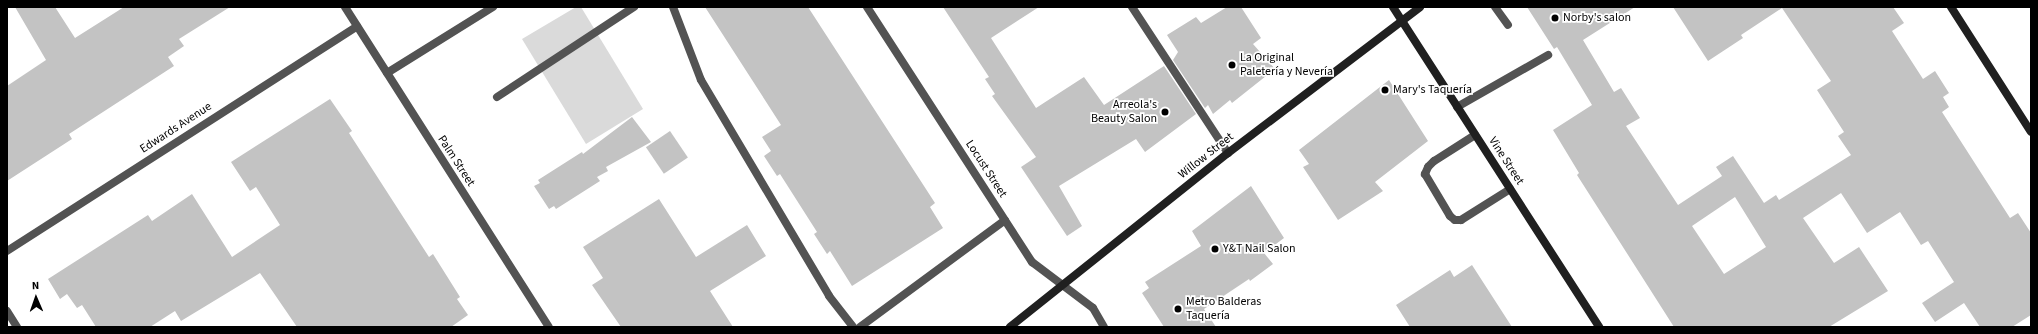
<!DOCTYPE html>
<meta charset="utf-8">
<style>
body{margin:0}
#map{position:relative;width:2038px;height:334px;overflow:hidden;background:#fff;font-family:"Source Sans 3",sans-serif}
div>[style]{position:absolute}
.green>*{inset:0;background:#dadada}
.building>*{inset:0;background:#c3c3c3;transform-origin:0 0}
.lane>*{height:8px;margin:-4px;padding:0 4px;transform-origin:4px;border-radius:4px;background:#535353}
.street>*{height:8px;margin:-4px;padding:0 4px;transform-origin:4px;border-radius:4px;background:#535353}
.secondary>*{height:8px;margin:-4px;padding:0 4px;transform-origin:4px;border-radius:4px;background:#202020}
.dots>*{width:11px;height:11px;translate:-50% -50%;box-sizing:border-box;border:2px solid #fff;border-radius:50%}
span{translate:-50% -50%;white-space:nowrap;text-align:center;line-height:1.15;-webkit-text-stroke:3.5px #fff;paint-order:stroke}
.poi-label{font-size:12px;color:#000}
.left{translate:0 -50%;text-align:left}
.right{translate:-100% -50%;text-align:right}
.street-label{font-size:12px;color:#000}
.frame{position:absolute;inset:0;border:8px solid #000;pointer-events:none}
.north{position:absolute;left:16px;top:278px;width:40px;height:40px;-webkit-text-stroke:3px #fff;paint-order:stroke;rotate:358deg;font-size:11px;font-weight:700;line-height:16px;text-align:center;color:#000}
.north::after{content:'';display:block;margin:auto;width:14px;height:18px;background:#000;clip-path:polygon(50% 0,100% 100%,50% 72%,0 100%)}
</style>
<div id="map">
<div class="green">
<div style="clip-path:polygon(576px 7px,581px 7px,643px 109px,586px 144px,522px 39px)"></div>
</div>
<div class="building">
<div style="clip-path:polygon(15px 7px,55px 7px,75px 38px,124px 7px,230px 7px,179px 39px,184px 46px,168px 57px,174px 66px,69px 134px,72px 139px,7px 181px,7px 86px,46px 60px)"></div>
<div style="clip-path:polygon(705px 7px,808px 7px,935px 203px,930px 207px,943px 228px,852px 286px,830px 251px,827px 254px,814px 234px,817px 232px,780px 174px,777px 176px,764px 156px,771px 151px,762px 137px,781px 125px)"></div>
<div style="clip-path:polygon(943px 7px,1039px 7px,991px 38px,1036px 108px,1084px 77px,1104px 105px,1164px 66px,1196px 114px,1145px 152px,1136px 139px,1059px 186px,1082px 226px,1067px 236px,1021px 167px,1036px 157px,992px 96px,995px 94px,985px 79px,989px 77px)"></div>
<div style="clip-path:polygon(1227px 7px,1241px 7px,1261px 38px,1253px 44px,1275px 69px,1232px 103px,1230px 100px,1213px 114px,1208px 105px,1205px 108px,1173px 60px,1178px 52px,1167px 35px,1196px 17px,1201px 23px)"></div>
<div style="clip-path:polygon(evenodd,1527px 7px,1635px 7px,1583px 40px,1614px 92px,1621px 88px,1640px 118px,1626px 126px,1678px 205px,1722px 176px,1716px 167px,1733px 156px,1764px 203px,1776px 195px,1779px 200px,1851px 155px,1838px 136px,1844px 132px,1817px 90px,1831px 81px,1782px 8px,1741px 35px,1743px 38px,1708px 61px,1673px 7px,1893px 7px,1904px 23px,1892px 31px,1923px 79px,1935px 71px,1949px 93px,1943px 97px,1949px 107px,1942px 112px,2010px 218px,2018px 213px,2031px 233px,2031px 315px,2012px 327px,1980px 327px,1964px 303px,1935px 322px,1922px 303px,1954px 282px,1928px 241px,1921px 245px,1900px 212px,1867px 233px,1841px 193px,1803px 218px,1834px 263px,1859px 247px,1888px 291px,1829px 327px,1674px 327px,1577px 175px,1579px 173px,1553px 130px,1592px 105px,1557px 47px,1554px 49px,1527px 7px,1735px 197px,1766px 247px,1724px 274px,1692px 226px,1735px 197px)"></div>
<div style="clip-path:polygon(1389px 80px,1428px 141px,1375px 182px,1383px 191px,1338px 220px,1303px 167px,1309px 164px,1299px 150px)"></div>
<div style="clip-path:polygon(330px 99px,352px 131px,349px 133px,429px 257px,433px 254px,460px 297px,457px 299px,468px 315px,451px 327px,297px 327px,260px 273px,181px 321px,175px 311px,150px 327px,96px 327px,82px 305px,77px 308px,67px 294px,60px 299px,48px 279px,148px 215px,152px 221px,192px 194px,232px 257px,280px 225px,256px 187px,250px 191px,231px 162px)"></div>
<div style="clip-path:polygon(632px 117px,651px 142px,606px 167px,608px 171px,597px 177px,600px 181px,556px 209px,554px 206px,549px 209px,534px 186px,540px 183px,538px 180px,582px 152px,583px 154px)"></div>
<div style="left:670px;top:131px;width:32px;height:29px;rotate:56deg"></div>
<div style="clip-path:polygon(1251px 186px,1284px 238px,1264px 253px,1273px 264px,1250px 281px,1249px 279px,1204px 309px,1216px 327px,1164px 327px,1142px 293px,1149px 288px,1145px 282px,1201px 246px,1192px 231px)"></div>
<div style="clip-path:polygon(659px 199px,696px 257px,747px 225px,766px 256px,710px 291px,733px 327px,621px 327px,592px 285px,603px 278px,583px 247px)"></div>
<div style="clip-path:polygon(1472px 265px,1512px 327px,1410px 327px,1396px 305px,1450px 270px,1454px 277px)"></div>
</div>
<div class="lane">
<div style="left:673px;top:7px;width:78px;rotate:69deg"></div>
<div style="left:701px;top:80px;width:251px;rotate:59.3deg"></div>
<div style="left:829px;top:296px;width:39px;rotate:52deg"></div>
<div style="left:1132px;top:7px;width:175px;rotate:56.7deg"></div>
<div style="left:1495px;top:7px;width:22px;rotate:54deg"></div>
<div style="left:497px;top:97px;width:164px;rotate:-33.3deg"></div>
<div style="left:1457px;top:107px;width:105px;rotate:-29.7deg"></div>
<div style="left:1475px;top:135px;width:49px;rotate:147.6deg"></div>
<div style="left:1434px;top:161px;width:8px;rotate:135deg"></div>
<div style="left:1428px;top:167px;width:8px;rotate:113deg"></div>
<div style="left:1425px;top:174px;width:49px;rotate:59.2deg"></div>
<div style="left:1450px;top:216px;width:6px;rotate:39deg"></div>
<div style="left:1455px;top:220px;width:6px"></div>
<div style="left:1461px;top:220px;width:58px;rotate:-32.3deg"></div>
<div style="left:860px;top:327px;width:180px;rotate:-36.4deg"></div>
</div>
<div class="street">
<div style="left:345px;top:7px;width:379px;rotate:57.5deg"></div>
<div style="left:867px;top:7px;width:304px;rotate:57.1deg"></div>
<div style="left:1032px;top:262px;width:76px;rotate:37deg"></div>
<div style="left:1093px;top:308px;width:22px;rotate:60deg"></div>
<div style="left:387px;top:73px;width:125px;rotate:-31.9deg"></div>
<div style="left:7px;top:251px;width:416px;rotate:-32.7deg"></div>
<div style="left:7px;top:311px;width:19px;rotate:58deg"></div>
</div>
<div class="secondary">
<div style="left:1393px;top:7px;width:381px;rotate:57.2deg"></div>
<div style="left:1951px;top:7px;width:148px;rotate:57.4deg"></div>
<div style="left:1010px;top:327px;width:279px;rotate:-38.6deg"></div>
<div style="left:1228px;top:153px;width:241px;rotate:-37.2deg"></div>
</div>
<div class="dots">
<div style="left:1555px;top:18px;background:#000"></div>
<div style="left:1232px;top:65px;background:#000"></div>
<div style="left:1385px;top:90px;background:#000"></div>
<div style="left:1165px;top:112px;background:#000"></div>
<div style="left:1215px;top:249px;background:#000"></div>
<div style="left:1178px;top:309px;background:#000"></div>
</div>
<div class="poi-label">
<span class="left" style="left:1563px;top:18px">Norby's salon</span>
<span class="left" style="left:1240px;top:65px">La Original<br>Paletería y Nevería</span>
<span class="left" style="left:1393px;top:90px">Mary's Taquería</span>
<span class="right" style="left:1157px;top:112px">Arreola's<br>Beauty Salon</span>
<span class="left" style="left:1223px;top:249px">Y&amp;T Nail Salon</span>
<span class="left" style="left:1186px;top:309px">Metro Balderas<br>Taquería</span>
</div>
<div class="street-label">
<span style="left:176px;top:128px;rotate:-33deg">Edwards Avenue</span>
<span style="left:1206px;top:156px;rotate:-38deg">Willow Street</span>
<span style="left:456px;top:161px;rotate:57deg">Palm Street</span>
<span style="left:1506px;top:161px;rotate:57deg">Vine Street</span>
<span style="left:986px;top:169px;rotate:57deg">Locust Street</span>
</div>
<div class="frame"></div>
<div class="north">N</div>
</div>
